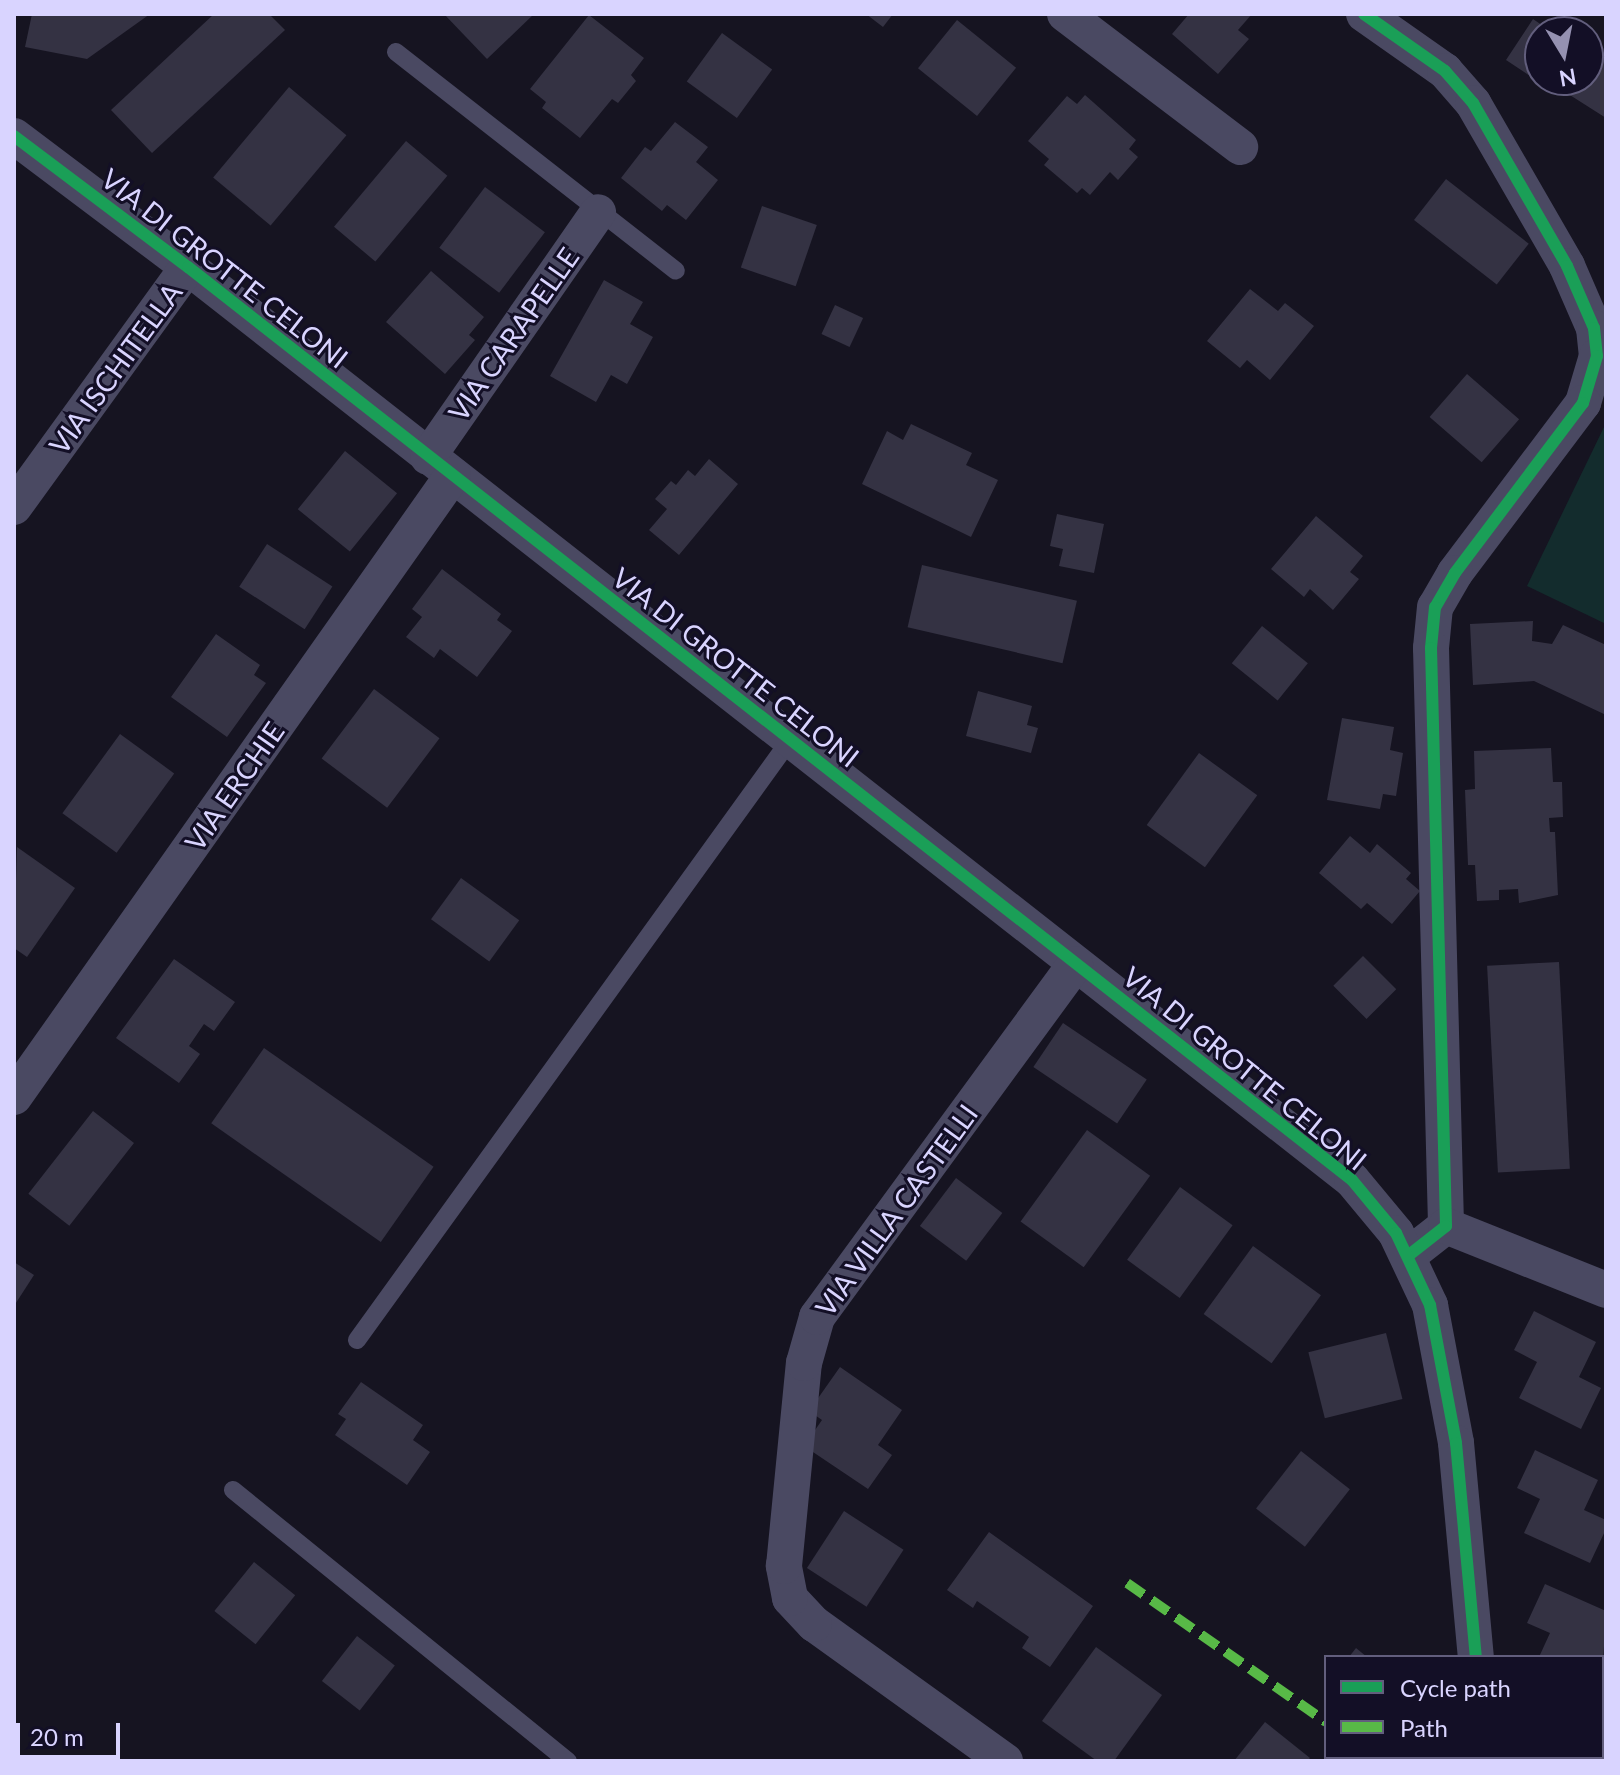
<!DOCTYPE html>
<style>
body{margin:0}
#map{position:relative;width:1620px;height:1775px;overflow:hidden;background:#161421;font-family:Lato,sans-serif}
div>[style]{position:absolute}
.green>*{inset:0;background:#132c2d}
.building>*{inset:0;background:#343243;transform-origin:0 0}
.service>*{height:18px;margin:-9px;padding:0 9px;transform-origin:9px;border-radius:9px;background:#4a4962}
.minor>*{height:36px;margin:-18px;padding:0 18px;transform-origin:18px;border-radius:18px;background:#4a4962}
.quiet>*{height:10px;margin-top:-5px;transform-origin:0;background:repeating-linear-gradient(90deg,#58b947 0 20px,transparent 0 30px)}
.cycleway>*{height:12px;margin:-6px;padding:0 6px;transform-origin:6px;border-radius:6px;background:#1a9f57}
span{translate:-50% -50%;white-space:nowrap;text-align:center;line-height:1.15;-webkit-text-stroke:6px #130f26;paint-order:stroke}
.street-label{font-size:28px;color:#d9d4ff}
.frame{position:absolute;inset:0;border:16px solid #d9d4ff;pointer-events:none}
.legend{position:absolute;left:1324px;top:1655px;width:280px;height:104px;box-sizing:border-box;background:#130f26;border:2px solid #625e7d;margin:0;padding:10px 14px;list-style:none;font-size:24px;color:#d9d4ff}
.legend li{display:flex;align-items:center;gap:16px;height:40px}
.legend b{width:40px;border:2px solid #625e7d}
.north{position:absolute;left:1524px;top:16px;width:80px;height:80px;box-sizing:border-box;background:#130f26;border:2px solid #625e7d;border-radius:50%;rotate:170deg;font-size:22px;font-weight:700;line-height:32px;text-align:center;color:#d9d4ff}
.north::after{content:'';display:block;margin:auto;width:28px;height:36px;background:#9591b1;clip-path:polygon(50% 0,100% 100%,50% 72%,0 100%)}
.scale{position:absolute;left:16px;top:1723px;width:104px;height:36px;box-sizing:border-box;border:4px solid #d9d4ff;border-top:0;padding-left:10px;font-size:24px;line-height:28px;white-space:nowrap;color:#d9d4ff;-webkit-text-stroke:6px #130f26;paint-order:stroke}
</style>
<div id="map">
<div class="green">
<div style="clip-path:polygon(1606px 423px,1606px 624px,1527px 586px)"></div>
</div>
<div class="building">
<div style="clip-path:polygon(32px 14px,150px 14px,87px 59px,25px 47px)"></div>
<div style="clip-path:polygon(214px 14px,269px 14px,285px 30px,152px 153px,111px 110px)"></div>
<div style="clip-path:polygon(444px 14px,534px 14px,487px 59px)"></div>
<div style="clip-path:polygon(866px 14px,893px 14px,883px 27px)"></div>
<div style="clip-path:polygon(1189px 14px,1252px 14px,1238px 30px,1249px 39px,1218px 74px,1172px 34px)"></div>
<div style="clip-path:polygon(589px 15px,644px 58px,631px 75px,636px 81px,618px 103px,612px 99px,580px 138px,542px 108px,546px 102px,530px 89px)"></div>
<div style="clip-path:polygon(1533px 19px,1552px 32px,1540px 32px,1540px 80px,1588px 80px,1588px 43px,1606px 54px,1606px 118px,1562px 90px,1559px 95px,1506px 60px)"></div>
<div style="left:957px;top:20px;width:76px;height:62px;rotate:39deg"></div>
<div style="clip-path:polygon(1559px 24px,1572px 32px,1554px 32px)"></div>
<div style="left:722px;top:33px;width:62px;height:60px;rotate:36deg"></div>
<div style="left:289px;top:87px;width:75px;height:118px;rotate:40deg"></div>
<div style="clip-path:polygon(1085px 95px,1136px 140px,1129px 149px,1138px 157px,1118px 180px,1110px 172px,1090px 195px,1082px 188px,1077px 193px,1044px 165px,1049px 159px,1028px 141px,1067px 96px,1077px 104px)"></div>
<div style="clip-path:polygon(675px 122px,708px 147px,696px 162px,718px 180px,686px 220px,667px 205px,662px 211px,621px 178px,645px 147px,651px 151px)"></div>
<div style="left:406px;top:141px;width:54px;height:112px;rotate:40deg"></div>
<div style="left:1446px;top:179px;width:105px;height:52px;rotate:38deg"></div>
<div style="left:485px;top:187px;width:75px;height:76px;rotate:37deg"></div>
<div style="left:762px;top:206px;width:58px;height:65px;rotate:19deg"></div>
<div style="clip-path:polygon(431px 271px,484px 317px,469px 335px,475px 340px,445px 374px,386px 322px)"></div>
<div style="clip-path:polygon(604px 280px,643px 302px,630px 324px,653px 337px,627px 384px,611px 375px,596px 402px,550px 376px)"></div>
<div style="clip-path:polygon(1250px 289px,1278px 311px,1285px 303px,1314px 326px,1270px 380px,1247px 360px,1240px 368px,1207px 341px)"></div>
<div style="left:835px;top:305px;width:31px;height:32px;rotate:25deg"></div>
<div style="left:1467px;top:374px;width:69px;height:57px;rotate:41deg"></div>
<div style="clip-path:polygon(911px 424px,972px 453px,966px 465px,998px 480px,971px 537px,862px 484px,887px 431px,903px 440px)"></div>
<div style="left:345px;top:451px;width:67px;height:75px;rotate:39deg"></div>
<div style="clip-path:polygon(709px 459px,738px 484px,679px 555px,649px 530px,667px 509px,655px 499px,671px 481px,676px 485px,688px 470px,695px 476px)"></div>
<div style="clip-path:polygon(1057px 514px,1104px 524px,1094px 573px,1059px 566px,1063px 549px,1050px 546px)"></div>
<div style="clip-path:polygon(1316px 516px,1363px 556px,1350px 572px,1359px 579px,1333px 610px,1310px 589px,1304px 597px,1271px 569px)"></div>
<div style="left:267px;top:544px;width:78px;height:51px;rotate:33deg"></div>
<div style="left:922px;top:565px;width:159px;height:64px;rotate:13deg"></div>
<div style="clip-path:polygon(442px 569px,501px 614px,497px 620px,512px 631px,477px 677px,440px 649px,434px 658px,406px 637px,422px 617px,412px 609px)"></div>
<div style="clip-path:polygon(1533px 621px,1532px 641px,1552px 644px,1563px 625px,1606px 645px,1606px 715px,1534px 681px,1473px 685px,1470px 624px)"></div>
<div style="left:1262px;top:626px;width:59px;height:48px;rotate:39deg"></div>
<div style="clip-path:polygon(216px 634px,260px 665px,254px 675px,266px 683px,227px 737px,171px 697px)"></div>
<div style="left:374px;top:689px;width:82px;height:87px;rotate:37deg"></div>
<div style="clip-path:polygon(978px 691px,1032px 706px,1027px 725px,1038px 728px,1031px 753px,966px 736px)"></div>
<div style="clip-path:polygon(1342px 718px,1394px 727px,1390px 750px,1403px 753px,1396px 796px,1383px 794px,1380px 809px,1327px 800px)"></div>
<div style="left:120px;top:734px;width:67px;height:98px;rotate:36deg"></div>
<div style="clip-path:polygon(1551px 748px,1553px 782px,1562px 782px,1563px 817px,1549px 818px,1550px 832px,1555px 832px,1558px 895px,1519px 903px,1518px 889px,1499px 890px,1499px 900px,1477px 901px,1475px 865px,1468px 865px,1465px 790px,1475px 789px,1474px 751px)"></div>
<div style="left:1199px;top:753px;width:72px;height:89px;rotate:36deg"></div>
<div style="clip-path:polygon(1350px 836px,1370px 853px,1377px 844px,1411px 873px,1406px 879px,1420px 891px,1392px 924px,1367px 903px,1361px 909px,1319px 873px)"></div>
<div style="clip-path:polygon(17px 847px,75px 888px,27px 957px,14px 948px)"></div>
<div style="left:461px;top:878px;width:72px;height:51px;rotate:36deg"></div>
<div style="left:1363px;top:956px;width:47px;height:42px;rotate:45deg"></div>
<div style="clip-path:polygon(174px 959px,235px 1002px,214px 1031px,204px 1024px,189px 1046px,200px 1054px,179px 1083px,116px 1038px)"></div>
<div style="left:1559px;top:962px;width:207px;height:72px;rotate:87deg"></div>
<div style="left:1063px;top:1023px;width:101px;height:53px;rotate:34deg"></div>
<div style="left:264px;top:1048px;width:207px;height:92px;rotate:35deg"></div>
<div style="left:93px;top:1111px;width:52px;height:105px;rotate:38deg"></div>
<div style="left:1087px;top:1130px;width:78px;height:113px;rotate:36deg"></div>
<div style="left:956px;top:1178px;width:58px;height:60px;rotate:37deg"></div>
<div style="left:1180px;top:1187px;width:65px;height:90px;rotate:36deg"></div>
<div style="left:1253px;top:1246px;width:84px;height:84px;rotate:36deg"></div>
<div style="clip-path:polygon(14px 1262px,34px 1275px,14px 1306px)"></div>
<div style="clip-path:polygon(1534px 1311px,1596px 1342px,1579px 1377px,1601px 1388px,1581px 1429px,1519px 1398px,1537px 1362px,1514px 1350px)"></div>
<div style="left:1386px;top:1333px;width:68px;height:80px;rotate:76deg"></div>
<div style="clip-path:polygon(840px 1367px,902px 1410px,878px 1445px,892px 1455px,868px 1489px,804px 1446px,822px 1420px,809px 1411px)"></div>
<div style="clip-path:polygon(361px 1382px,423px 1425px,413px 1440px,430px 1452px,407px 1485px,335px 1435px,346px 1419px,338px 1414px)"></div>
<div style="clip-path:polygon(1535px 1450px,1598px 1480px,1584px 1510px,1606px 1520px,1606px 1529px,1590px 1563px,1524px 1533px,1540px 1499px,1517px 1488px)"></div>
<div style="left:1301px;top:1451px;width:62px;height:73px;rotate:38deg"></div>
<div style="left:844px;top:1511px;width:71px;height:68px;rotate:33deg"></div>
<div style="clip-path:polygon(989px 1532px,1093px 1606px,1050px 1667px,1022px 1648px,1029px 1637px,977px 1601px,973px 1608px,947px 1590px)"></div>
<div style="left:254px;top:1562px;width:53px;height:63px;rotate:39deg"></div>
<div style="clip-path:polygon(1545px 1584px,1606px 1611px,1602px 1682px,1602px 1657px,1539px 1657px,1550px 1633px,1527px 1623px)"></div>
<div style="left:357px;top:1636px;width:48px;height:57px;rotate:38deg"></div>
<div style="clip-path:polygon(1096px 1647px,1162px 1695px,1114px 1761px,1097px 1761px,1042px 1721px)"></div>
<div style="clip-path:polygon(1356px 1648px,1367px 1657px,1349px 1657px)"></div>
<div style="clip-path:polygon(1265px 1722px,1310px 1758px,1307px 1761px,1234px 1761px)"></div>
</div>
<div class="service">
<div style="left:396px;top:52px;width:355px;rotate:38deg"></div>
<div style="left:357px;top:1340px;width:740px;rotate:-54.18deg"></div>
<div style="left:233px;top:1490px;width:431px;rotate:39deg"></div>
</div>
<div class="minor">
<div style="left:1065px;top:14px;width:220px;rotate:37.2deg"></div>
<div style="left:1364px;top:14px;width:99px;rotate:35.1deg"></div>
<div style="left:1445px;top:71px;width:43px;rotate:48.8deg"></div>
<div style="left:1473px;top:103px;width:188px;rotate:60deg"></div>
<div style="left:1567px;top:266px;width:68px;rotate:66.5deg"></div>
<div style="left:1594px;top:328px;width:28px;rotate:84deg"></div>
<div style="left:1597px;top:356px;width:49px;rotate:106.6deg"></div>
<div style="left:1583px;top:403px;width:213px;rotate:127deg"></div>
<div style="left:1455px;top:573px;width:39px;rotate:120deg"></div>
<div style="left:1435px;top:607px;width:41px;rotate:95.6deg"></div>
<div style="left:1431px;top:648px;width:578px;rotate:88.51deg"></div>
<div style="left:1446px;top:1226px;width:47px;rotate:141.9deg"></div>
<div style="left:14px;top:136px;width:218px;rotate:37deg"></div>
<div style="left:188px;top:267px;width:1479px;rotate:38.11deg"></div>
<div style="left:1352px;top:1180px;width:69px;rotate:50.3deg"></div>
<div style="left:1396px;top:1233px;width:80px;rotate:64.7deg"></div>
<div style="left:1430px;top:1305px;width:140px;rotate:79.3deg"></div>
<div style="left:1456px;top:1443px;width:215px;rotate:84.7deg"></div>
<div style="left:428px;top:457px;width:298px;rotate:-55.2deg"></div>
<div style="left:14px;top:507px;width:296px;rotate:-54.1deg"></div>
<div style="left:14px;top:1097px;width:761px;rotate:-54.79deg"></div>
<div style="left:1446px;top:1226px;width:172px;rotate:21.8deg"></div>
<div style="left:1486px;top:1757px;width:4px;rotate:90deg"></div>
<div style="left:1005px;top:1761px;width:235px;rotate:-144.3deg"></div>
<div style="left:814px;top:1624px;width:35px;rotate:-133deg"></div>
<div style="left:790px;top:1598px;width:33px;rotate:-101deg"></div>
<div style="left:784px;top:1566px;width:204px;rotate:-84.4deg"></div>
<div style="left:804px;top:1363px;width:48px;rotate:-74.2deg"></div>
<div style="left:817px;top:1317px;width:437px;rotate:-53.8deg"></div>
</div>
<div class="quiet">
<div style="left:1127px;top:1583px;width:243px;rotate:34.9deg"></div>
<div style="left:1376px;top:1757px;width:6px;rotate:39deg"></div>
</div>
<div class="cycleway">
<div style="left:1364px;top:14px;width:99px;rotate:35.1deg"></div>
<div style="left:1445px;top:71px;width:43px;rotate:48.8deg"></div>
<div style="left:1473px;top:103px;width:188px;rotate:60deg"></div>
<div style="left:1567px;top:266px;width:68px;rotate:66.5deg"></div>
<div style="left:1594px;top:328px;width:28px;rotate:84deg"></div>
<div style="left:1597px;top:356px;width:49px;rotate:106.6deg"></div>
<div style="left:1583px;top:403px;width:213px;rotate:127deg"></div>
<div style="left:1455px;top:573px;width:39px;rotate:120deg"></div>
<div style="left:1435px;top:607px;width:41px;rotate:95.6deg"></div>
<div style="left:1431px;top:648px;width:578px;rotate:88.51deg"></div>
<div style="left:1446px;top:1226px;width:47px;rotate:141.9deg"></div>
<div style="left:14px;top:136px;width:218px;rotate:37deg"></div>
<div style="left:188px;top:267px;width:1479px;rotate:38.11deg"></div>
<div style="left:1352px;top:1180px;width:69px;rotate:50.3deg"></div>
<div style="left:1396px;top:1233px;width:80px;rotate:64.7deg"></div>
<div style="left:1430px;top:1305px;width:140px;rotate:79.3deg"></div>
<div style="left:1456px;top:1443px;width:215px;rotate:84.7deg"></div>
</div>
<div class="street-label">
<span style="left:225px;top:268px;rotate:38deg">VIA DI GROTTE CELONI</span>
<span style="left:513px;top:334px;rotate:-55deg">VIA CARAPELLE</span>
<span style="left:115px;top:368px;rotate:-54deg">VIA ISCHITELLA</span>
<span style="left:736px;top:667px;rotate:38deg">VIA DI GROTTE CELONI</span>
<span style="left:234px;top:786px;rotate:-55deg">VIA ERCHIE</span>
<span style="left:1245px;top:1068px;rotate:39deg">VIA DI GROTTE CELONI</span>
<span style="left:896px;top:1210px;rotate:-54deg">VIA VILLA CASTELLI</span>
</div>
<div class="frame"></div>
<ul class="legend">
<li><b style="height:10px;background:#1a9f57"></b>Cycle path</li>
<li><b style="height:10px;background:#58b947"></b>Path</li>
</ul>
<div class="north">N</div>
<div class="scale">20 m</div>
</div>
